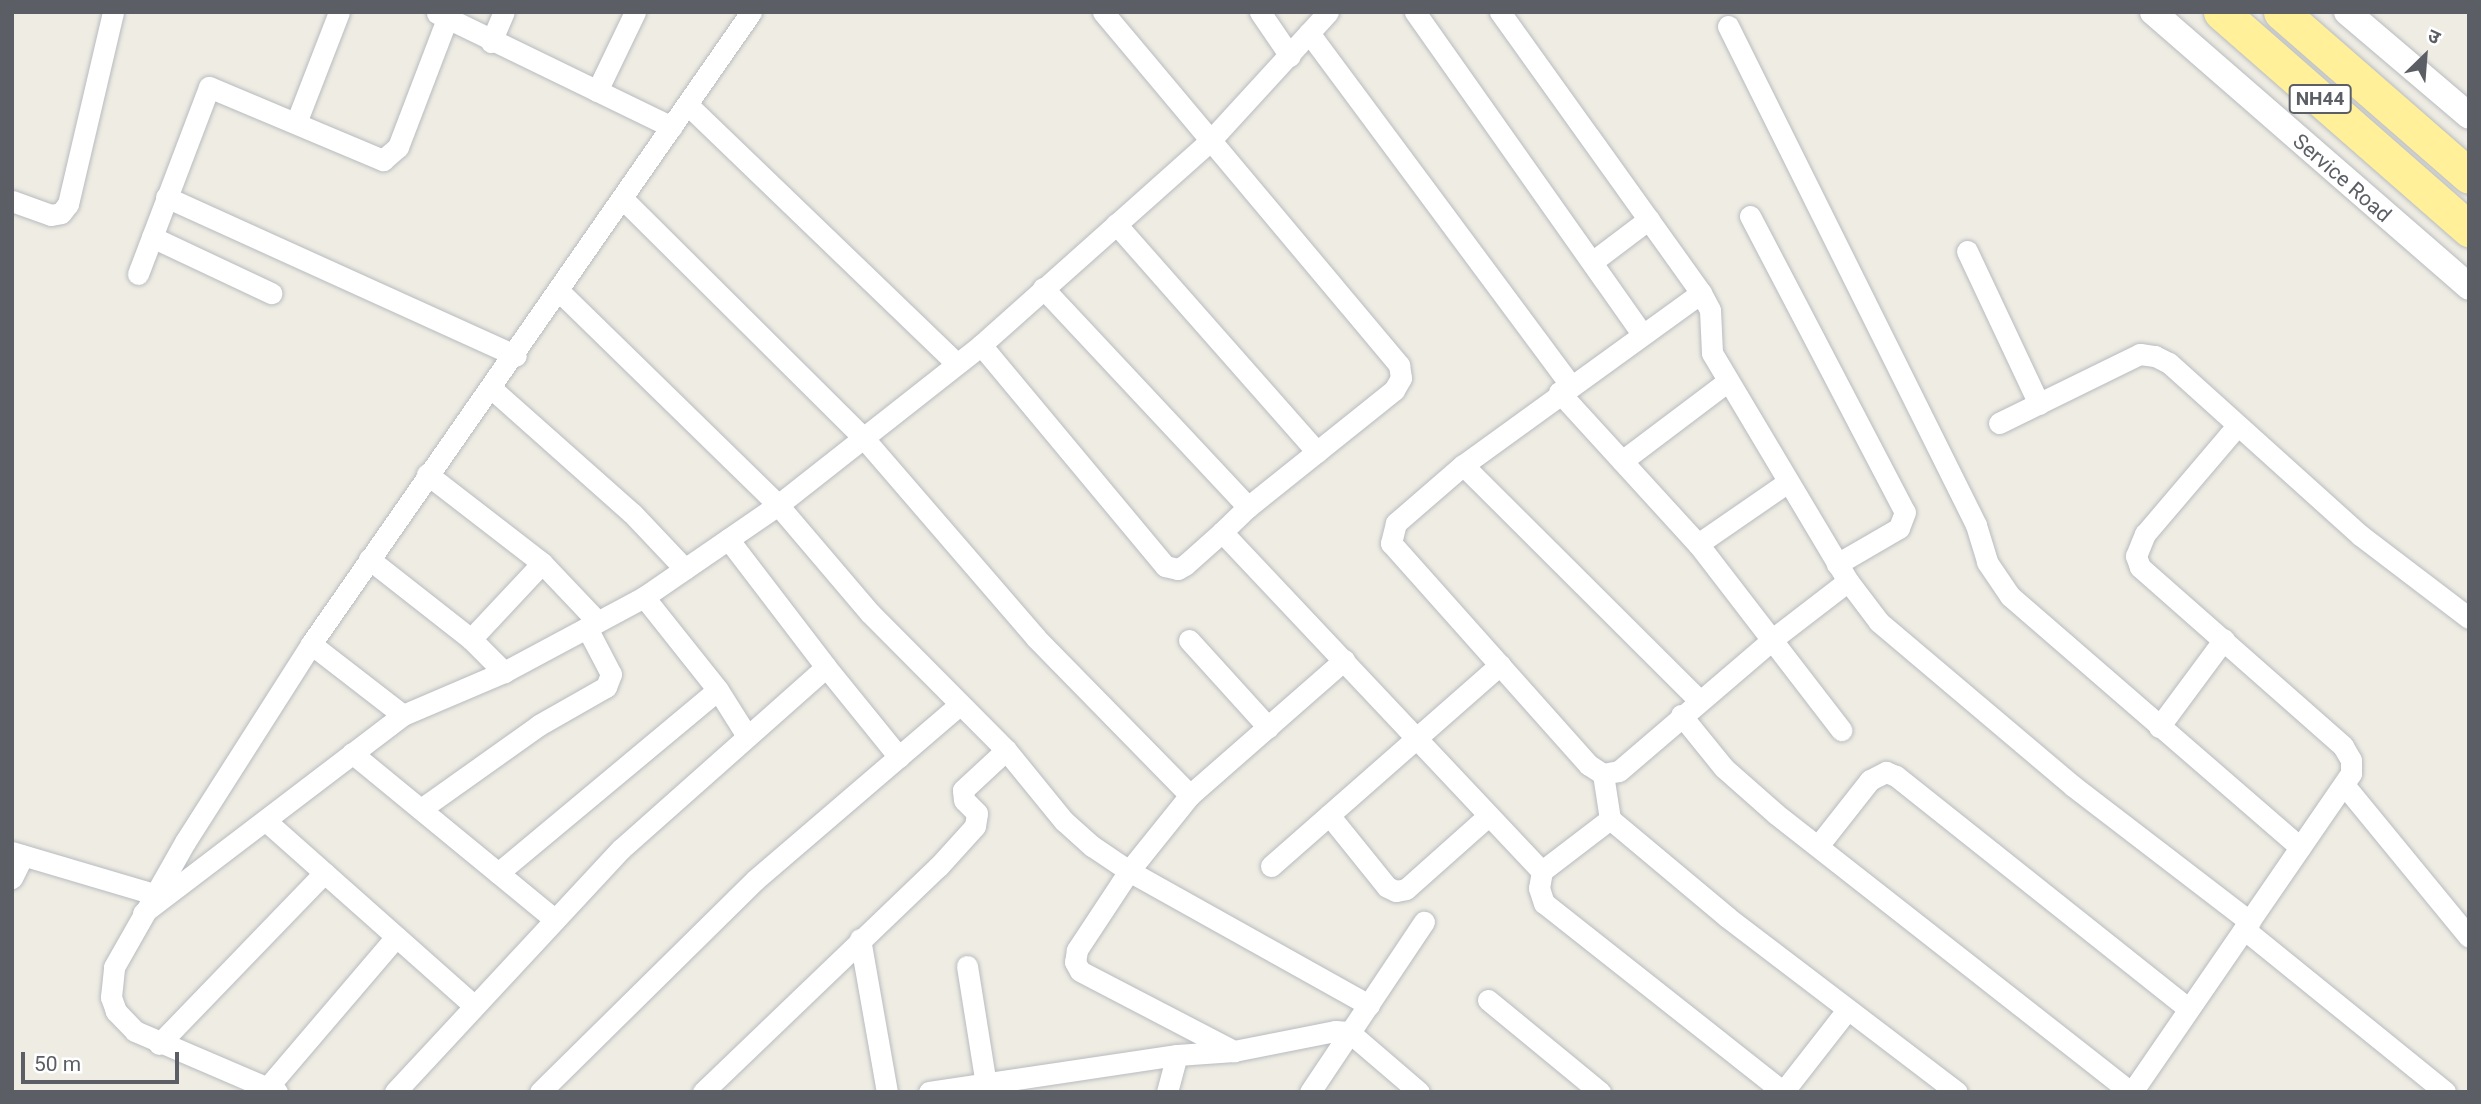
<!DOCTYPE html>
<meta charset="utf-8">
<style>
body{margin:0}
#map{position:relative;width:2481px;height:1104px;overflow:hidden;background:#efede3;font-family:Roboto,"Noto Sans Devanagari",sans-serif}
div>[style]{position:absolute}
.roads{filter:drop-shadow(0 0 2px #b8bbc0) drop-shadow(0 0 2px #b8bbc0)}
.minor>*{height:21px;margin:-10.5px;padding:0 10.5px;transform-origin:10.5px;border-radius:10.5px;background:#fff}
.tertiary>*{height:26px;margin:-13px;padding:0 13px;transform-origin:13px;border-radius:13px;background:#fff}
.trunk>*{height:35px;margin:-17.5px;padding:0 17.5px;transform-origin:17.5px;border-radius:17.5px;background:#fff099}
span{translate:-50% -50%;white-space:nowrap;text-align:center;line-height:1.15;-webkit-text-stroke:5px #fff;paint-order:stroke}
.shield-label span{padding:2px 5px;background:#fff;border:2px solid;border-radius:5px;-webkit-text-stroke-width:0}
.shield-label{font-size:19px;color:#5b5f65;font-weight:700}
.street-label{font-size:21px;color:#5b5f65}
.frame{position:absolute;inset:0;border:14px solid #5b5f65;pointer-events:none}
.north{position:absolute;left:2390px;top:21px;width:70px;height:70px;-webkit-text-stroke:5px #fff;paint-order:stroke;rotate:25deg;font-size:19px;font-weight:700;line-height:28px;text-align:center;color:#5b5f65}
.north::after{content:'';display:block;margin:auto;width:24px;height:32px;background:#5b5f65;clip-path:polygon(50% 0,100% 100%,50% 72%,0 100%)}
.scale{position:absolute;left:21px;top:1052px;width:158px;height:32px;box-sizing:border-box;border:4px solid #5b5f65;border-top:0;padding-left:9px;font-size:21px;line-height:24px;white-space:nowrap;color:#5b5f65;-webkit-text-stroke:5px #fff;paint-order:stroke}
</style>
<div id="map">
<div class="roads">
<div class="minor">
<div style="left:1103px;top:12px;width:461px;rotate:50deg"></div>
<div style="left:1399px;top:365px;width:13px;rotate:81deg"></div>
<div style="left:1401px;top:378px;width:14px;rotate:120deg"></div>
<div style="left:1394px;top:390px;width:187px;rotate:141.3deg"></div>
<div style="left:1260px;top:12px;width:53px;rotate:55.7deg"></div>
<div style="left:1415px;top:12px;width:394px;rotate:54.8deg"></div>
<div style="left:1500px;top:12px;width:345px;rotate:54.4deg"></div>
<div style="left:1701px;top:293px;width:19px;rotate:62deg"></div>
<div style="left:1710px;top:310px;width:43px;rotate:87.3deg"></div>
<div style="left:1712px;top:353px;width:265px;rotate:59.2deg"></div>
<div style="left:1848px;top:581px;width:51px;rotate:52.9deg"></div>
<div style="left:1879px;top:622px;width:254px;rotate:40.2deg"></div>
<div style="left:2073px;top:786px;width:223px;rotate:37.5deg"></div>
<div style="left:437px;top:13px;width:261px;rotate:25.9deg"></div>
<div style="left:1728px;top:26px;width:557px;rotate:63.57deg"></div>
<div style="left:1976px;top:525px;width:39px;rotate:73deg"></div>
<div style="left:1987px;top:562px;width:41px;rotate:55.9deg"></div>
<div style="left:2010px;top:596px;width:384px;rotate:40.9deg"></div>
<div style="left:1309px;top:33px;width:437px;rotate:53.4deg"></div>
<div style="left:491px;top:42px;width:33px;rotate:-67deg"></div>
<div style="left:597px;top:91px;width:88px;rotate:-64.3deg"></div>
<div style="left:689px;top:106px;width:369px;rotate:43.9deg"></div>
<div style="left:296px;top:123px;width:119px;rotate:-68.8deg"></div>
<div style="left:166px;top:197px;width:384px;rotate:24.4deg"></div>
<div style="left:624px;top:200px;width:334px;rotate:44.8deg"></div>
<div style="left:861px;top:435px;width:268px;rotate:49.2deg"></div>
<div style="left:1036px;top:638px;width:220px;rotate:45.6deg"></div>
<div style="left:1190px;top:795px;width:97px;rotate:128.8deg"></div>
<div style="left:1129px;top:871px;width:95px;rotate:123.4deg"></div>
<div style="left:1077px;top:950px;width:12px;rotate:99deg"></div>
<div style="left:1075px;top:962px;width:10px;rotate:61deg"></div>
<div style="left:1080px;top:971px;width:174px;rotate:27.5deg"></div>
<div style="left:12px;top:201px;width:41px;rotate:19.7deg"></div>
<div style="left:51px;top:215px;width:10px;rotate:-11deg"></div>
<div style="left:61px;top:213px;width:11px;rotate:-52deg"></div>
<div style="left:68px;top:204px;width:197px;rotate:-76.8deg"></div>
<div style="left:1750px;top:216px;width:334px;rotate:62.4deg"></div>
<div style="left:1905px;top:512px;width:17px;rotate:111deg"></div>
<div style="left:1899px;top:528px;width:72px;rotate:149.9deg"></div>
<div style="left:1116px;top:224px;width:304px;rotate:48.6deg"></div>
<div style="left:152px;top:237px;width:132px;rotate:25.2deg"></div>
<div style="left:1967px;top:251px;width:169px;rotate:64.8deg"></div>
<div style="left:1592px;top:262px;width:71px;rotate:-37deg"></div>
<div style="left:138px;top:274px;width:200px;rotate:-69.2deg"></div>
<div style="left:209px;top:87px;width:189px;rotate:22.8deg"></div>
<div style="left:383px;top:160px;width:20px;rotate:-41deg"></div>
<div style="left:398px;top:147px;width:137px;rotate:-69.1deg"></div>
<div style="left:560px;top:292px;width:305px;rotate:44.3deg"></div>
<div style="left:778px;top:505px;width:142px;rotate:49.6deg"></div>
<div style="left:870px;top:613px;width:193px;rotate:45.2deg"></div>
<div style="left:1006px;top:750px;width:92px;rotate:50.8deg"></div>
<div style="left:1064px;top:821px;width:38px;rotate:42deg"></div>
<div style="left:1092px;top:846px;width:45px;rotate:34deg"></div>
<div style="left:1129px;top:871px;width:275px;rotate:29.2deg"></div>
<div style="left:1701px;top:293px;width:294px;rotate:144.1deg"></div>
<div style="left:1463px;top:465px;width:89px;rotate:139.1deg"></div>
<div style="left:1396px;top:523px;width:21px;rotate:104deg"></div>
<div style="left:1391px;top:543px;width:297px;rotate:48.3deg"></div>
<div style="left:1589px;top:765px;width:17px;rotate:33deg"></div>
<div style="left:1603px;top:774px;width:16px;rotate:-11deg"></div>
<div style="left:1619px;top:771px;width:204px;rotate:-40.6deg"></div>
<div style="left:1774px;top:638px;width:93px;rotate:-37.6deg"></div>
<div style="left:981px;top:345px;width:288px;rotate:50.2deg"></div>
<div style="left:1165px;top:566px;width:13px;rotate:13deg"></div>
<div style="left:1178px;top:569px;width:8px;rotate:-30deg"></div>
<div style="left:1185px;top:565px;width:50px;rotate:-41.7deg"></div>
<div style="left:1222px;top:532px;width:36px;rotate:-44deg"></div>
<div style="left:1248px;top:507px;width:300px;rotate:-133.1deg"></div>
<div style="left:491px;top:388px;width:188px;rotate:41.6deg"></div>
<div style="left:632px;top:513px;width:77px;rotate:46.6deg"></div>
<div style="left:1559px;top:392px;width:206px;rotate:47.6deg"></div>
<div style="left:1698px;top:544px;width:235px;rotate:52.4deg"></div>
<div style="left:1999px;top:423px;width:157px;rotate:-26.1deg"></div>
<div style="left:2140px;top:354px;width:15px;rotate:8deg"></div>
<div style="left:2155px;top:356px;width:16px;rotate:27deg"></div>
<div style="left:2169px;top:363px;width:257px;rotate:42deg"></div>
<div style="left:2360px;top:535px;width:137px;rotate:37.3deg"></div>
<div style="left:1622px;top:461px;width:133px;rotate:-37deg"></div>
<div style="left:1463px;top:465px;width:333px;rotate:44.9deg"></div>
<div style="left:427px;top:474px;width:145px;rotate:37.7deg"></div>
<div style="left:542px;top:563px;width:81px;rotate:46.5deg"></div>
<div style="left:1222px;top:532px;width:466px;rotate:46.7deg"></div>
<div style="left:1698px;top:544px;width:109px;rotate:-34.6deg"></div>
<div style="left:369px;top:559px;width:130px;rotate:38.1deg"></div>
<div style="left:471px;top:639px;width:47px;rotate:45deg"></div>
<div style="left:644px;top:597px;width:119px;rotate:51.5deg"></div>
<div style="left:718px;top:690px;width:54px;rotate:57.8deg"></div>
<div style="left:471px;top:639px;width:104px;rotate:-46.9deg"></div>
<div style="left:1189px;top:640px;width:118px;rotate:47.8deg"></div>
<div style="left:311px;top:644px;width:116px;rotate:37.7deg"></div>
<div style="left:826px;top:667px;width:116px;rotate:51deg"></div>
<div style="left:1681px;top:715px;width:68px;rotate:50.9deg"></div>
<div style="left:1724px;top:768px;width:69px;rotate:41.5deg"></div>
<div style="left:1776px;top:814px;width:450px;rotate:38.1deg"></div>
<div style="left:2159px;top:727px;width:109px;rotate:-53.5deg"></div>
<div style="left:352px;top:753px;width:261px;rotate:39.4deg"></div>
<div style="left:1603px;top:774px;width:46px;rotate:81.2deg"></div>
<div style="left:1610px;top:819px;width:153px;rotate:39.9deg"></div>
<div style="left:1727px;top:917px;width:289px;rotate:37.3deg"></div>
<div style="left:2345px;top:786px;width:195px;rotate:50.6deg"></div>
<div style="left:1190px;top:795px;width:205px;rotate:-41.2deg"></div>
<div style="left:421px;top:809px;width:145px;rotate:-35.4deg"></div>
<div style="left:539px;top:725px;width:77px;rotate:-29.6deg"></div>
<div style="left:606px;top:687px;width:14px;rotate:-69deg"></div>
<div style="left:611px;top:674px;width:52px;rotate:-117.6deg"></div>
<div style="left:1329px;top:815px;width:92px;rotate:51.1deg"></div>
<div style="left:1387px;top:887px;width:10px;rotate:24deg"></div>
<div style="left:1396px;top:891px;width:10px;rotate:-11deg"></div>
<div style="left:1406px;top:889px;width:110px;rotate:-41.7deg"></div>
<div style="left:1610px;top:819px;width:86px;rotate:142.6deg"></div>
<div style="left:1542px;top:871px;width:17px;rotate:100deg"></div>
<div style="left:1539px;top:888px;width:16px;rotate:72deg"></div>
<div style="left:1544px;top:903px;width:305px;rotate:38.3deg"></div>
<div style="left:1783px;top:1092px;width:104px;rotate:-52deg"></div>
<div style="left:266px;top:821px;width:277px;rotate:41.6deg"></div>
<div style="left:1818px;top:846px;width:84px;rotate:-51.8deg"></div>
<div style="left:1870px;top:780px;width:18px;rotate:-27deg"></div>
<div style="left:1886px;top:772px;width:11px;rotate:22deg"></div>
<div style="left:1896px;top:776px;width:373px;rotate:38.5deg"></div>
<div style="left:12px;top:852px;width:148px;rotate:16.5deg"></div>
<div style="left:1271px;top:866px;width:305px;rotate:-41.3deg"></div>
<div style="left:498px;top:873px;width:286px;rotate:-39.8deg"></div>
<div style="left:12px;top:878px;width:25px;rotate:-64deg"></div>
<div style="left:143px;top:913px;width:327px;rotate:-37.3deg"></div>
<div style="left:403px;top:715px;width:110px;rotate:-23.1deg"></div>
<div style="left:504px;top:672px;width:159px;rotate:-28.2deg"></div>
<div style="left:644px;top:597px;width:163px;rotate:-34.5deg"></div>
<div style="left:778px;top:505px;width:258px;rotate:-38.2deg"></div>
<div style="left:981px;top:345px;width:305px;rotate:-41.7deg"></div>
<div style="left:1209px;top:142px;width:176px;rotate:-47.5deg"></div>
<div style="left:2244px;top:929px;width:259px;rotate:39deg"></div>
<div style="left:860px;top:939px;width:155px;rotate:80deg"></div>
<div style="left:967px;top:966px;width:120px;rotate:80.9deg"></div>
<div style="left:1488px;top:1000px;width:145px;rotate:39.4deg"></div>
<div style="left:159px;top:1044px;width:238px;rotate:-46deg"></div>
<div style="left:267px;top:1088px;width:199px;rotate:-49.5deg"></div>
<div style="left:277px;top:1092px;width:155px;rotate:-156.8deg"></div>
<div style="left:135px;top:1031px;width:28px;rotate:-134deg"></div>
<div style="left:116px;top:1011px;width:15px;rotate:-110deg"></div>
<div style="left:111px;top:997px;width:30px;rotate:-84deg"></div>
<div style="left:114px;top:967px;width:144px;rotate:-60.4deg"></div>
<div style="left:185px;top:842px;width:235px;rotate:-57.5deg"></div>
<div style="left:311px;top:644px;width:770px;rotate:-55.15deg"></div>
<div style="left:395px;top:1092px;width:332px;rotate:-47.1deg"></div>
<div style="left:621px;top:849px;width:274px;rotate:-41.6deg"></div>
<div style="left:826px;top:667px;width:161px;rotate:-127.4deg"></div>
<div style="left:540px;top:1092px;width:302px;rotate:-44.6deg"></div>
<div style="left:755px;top:880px;width:270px;rotate:-40.6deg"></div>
<div style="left:703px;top:1092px;width:325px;rotate:-43.8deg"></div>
<div style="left:938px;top:867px;width:55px;rotate:-47.9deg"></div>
<div style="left:975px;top:826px;width:13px;rotate:-81deg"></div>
<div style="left:977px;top:813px;width:18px;rotate:-135deg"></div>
<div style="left:964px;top:800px;width:10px;rotate:-96deg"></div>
<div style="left:963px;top:790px;width:59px;rotate:-42.9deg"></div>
<div style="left:929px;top:1092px;width:251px;rotate:-8.5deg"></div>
<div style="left:1177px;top:1055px;width:57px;rotate:-4deg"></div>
<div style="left:1234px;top:1051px;width:103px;rotate:-11.2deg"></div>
<div style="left:1335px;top:1031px;width:14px;rotate:4deg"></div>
<div style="left:1349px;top:1032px;width:92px;rotate:40.6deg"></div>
<div style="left:1167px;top:1092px;width:38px;rotate:-75deg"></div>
<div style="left:1310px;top:1092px;width:205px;rotate:-56.2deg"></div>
<div style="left:2132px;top:1092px;width:387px;rotate:-55.5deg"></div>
<div style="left:2351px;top:773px;width:13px;rotate:-90deg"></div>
<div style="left:2351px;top:760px;width:16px;rotate:-120deg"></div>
<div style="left:2343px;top:746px;width:271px;rotate:-138.6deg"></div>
<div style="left:2140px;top:567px;width:12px;rotate:-110deg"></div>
<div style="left:2136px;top:556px;width:24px;rotate:-68deg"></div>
<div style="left:2145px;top:534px;width:140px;rotate:-49.6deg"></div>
</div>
<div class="tertiary">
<div style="left:2153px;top:12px;width:419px;rotate:41deg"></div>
<div style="left:2347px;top:12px;width:160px;rotate:40.4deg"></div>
</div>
<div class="trunk">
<div style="left:2221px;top:12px;width:330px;rotate:41.2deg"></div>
<div style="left:2281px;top:12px;width:249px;rotate:41.1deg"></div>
</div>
</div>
<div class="shield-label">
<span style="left:2320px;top:99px">NH44</span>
</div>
<div class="street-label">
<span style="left:2342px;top:178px;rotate:41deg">Service Road</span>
</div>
<div class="frame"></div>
<div class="north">उ</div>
<div class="scale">50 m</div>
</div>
